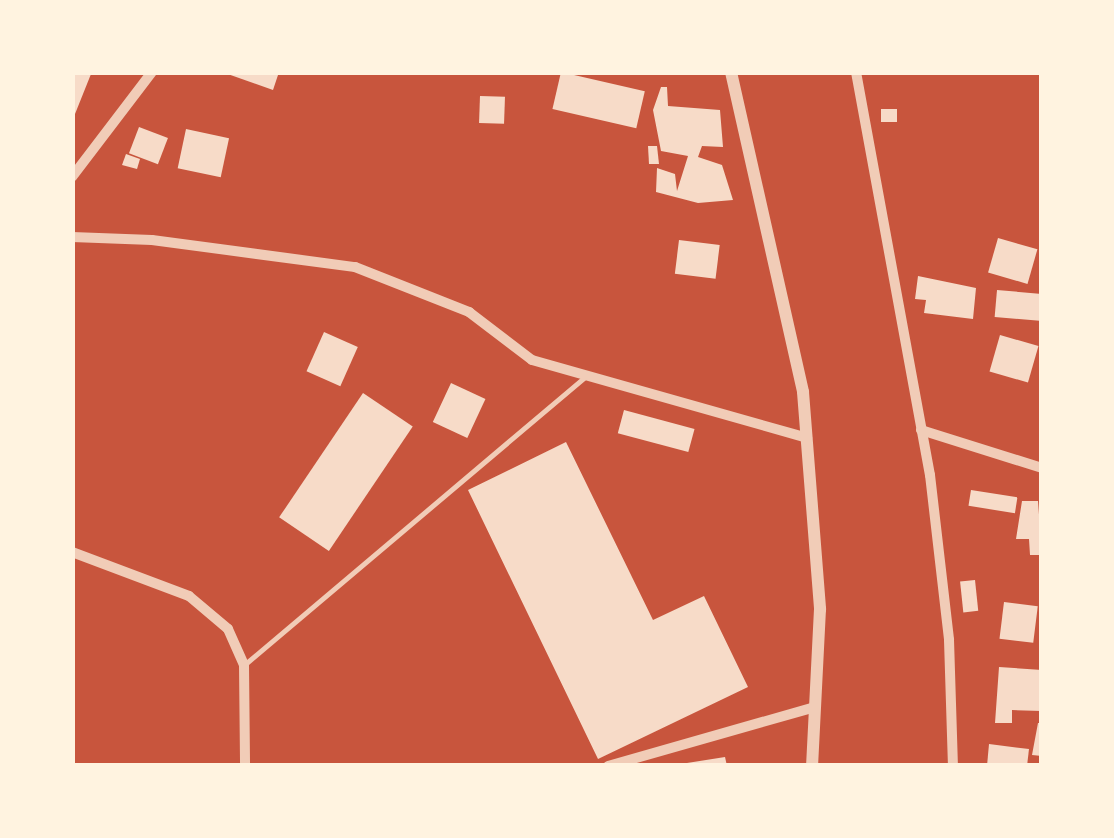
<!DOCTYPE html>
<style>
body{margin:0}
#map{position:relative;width:1114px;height:838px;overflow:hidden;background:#c8553d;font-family:"Public Sans",sans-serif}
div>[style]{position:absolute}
.building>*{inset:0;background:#f7dbc8;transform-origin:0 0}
.service>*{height:5px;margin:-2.5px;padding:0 2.5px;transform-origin:2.5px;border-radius:2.5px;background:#f1ccb7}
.minor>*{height:10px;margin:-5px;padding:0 5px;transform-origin:5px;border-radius:5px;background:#f1ccb7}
.tertiary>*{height:12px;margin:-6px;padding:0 6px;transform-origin:6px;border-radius:6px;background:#f1ccb7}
span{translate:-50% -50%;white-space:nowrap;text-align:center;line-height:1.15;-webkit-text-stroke:8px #fff3e0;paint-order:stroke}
.frame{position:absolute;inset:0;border:75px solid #fff3e0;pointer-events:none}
</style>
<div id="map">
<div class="building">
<div style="clip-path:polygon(72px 72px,91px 74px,73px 119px,72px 119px)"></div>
<div style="clip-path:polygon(222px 72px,279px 72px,273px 90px)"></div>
<div style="left:561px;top:72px;width:86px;height:38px;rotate:13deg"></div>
<div style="clip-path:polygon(661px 87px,667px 87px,668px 106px,720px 110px,723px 147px,702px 146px,698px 157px,722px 165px,733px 200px,698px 203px,656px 192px,657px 168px,675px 174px,677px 191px,688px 156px,661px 151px,653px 110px)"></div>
<div style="left:480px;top:96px;width:25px;height:27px;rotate:2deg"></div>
<div style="left:897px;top:109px;width:13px;height:16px;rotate:90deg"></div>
<div style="left:139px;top:127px;width:31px;height:28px;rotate:21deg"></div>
<div style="left:186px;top:129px;width:44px;height:40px;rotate:12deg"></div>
<div style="clip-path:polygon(648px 146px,657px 146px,659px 164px,649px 164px)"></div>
<div style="clip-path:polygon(126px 154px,140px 159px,137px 169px,122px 165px)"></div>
<div style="left:998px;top:238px;width:41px;height:36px;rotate:16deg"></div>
<div style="left:679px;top:240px;width:41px;height:34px;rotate:7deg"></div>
<div style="clip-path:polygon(918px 276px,976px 288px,973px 319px,924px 313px,926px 300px,915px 299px)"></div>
<div style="left:997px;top:290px;width:45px;height:27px;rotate:5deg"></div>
<div style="left:324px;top:332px;width:37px;height:43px;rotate:24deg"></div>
<div style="left:1000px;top:335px;width:40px;height:38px;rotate:16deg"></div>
<div style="left:451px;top:383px;width:38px;height:43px;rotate:25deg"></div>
<div style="left:363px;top:393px;width:60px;height:150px;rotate:34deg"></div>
<div style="left:624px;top:410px;width:73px;height:24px;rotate:15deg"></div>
<div style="clip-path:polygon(566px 442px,653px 620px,704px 596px,748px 687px,598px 759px,468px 490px)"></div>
<div style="left:971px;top:490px;width:47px;height:16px;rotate:9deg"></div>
<div style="clip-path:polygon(1022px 501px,1038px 501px,1042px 555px,1030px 555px,1029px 539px,1016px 539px)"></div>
<div style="left:975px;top:580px;width:31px;height:15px;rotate:84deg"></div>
<div style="left:1004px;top:602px;width:34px;height:37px;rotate:7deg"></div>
<div style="clip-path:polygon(999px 667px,1042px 670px,1042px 711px,1012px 710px,1012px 723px,995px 723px)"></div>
<div style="clip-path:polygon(1038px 723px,1042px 723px,1042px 756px,1032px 755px)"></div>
<div style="clip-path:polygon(989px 744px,1029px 749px,1027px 766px,987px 766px)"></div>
<div style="clip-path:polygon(725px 757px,727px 766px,687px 766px,687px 763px)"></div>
</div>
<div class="service">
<div style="left:244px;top:665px;width:448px;rotate:-40.2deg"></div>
</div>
<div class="minor">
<div style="left:856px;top:72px;width:410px;rotate:79.6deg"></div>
<div style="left:930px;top:475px;width:166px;rotate:83.4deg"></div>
<div style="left:949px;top:640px;width:126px;rotate:88.2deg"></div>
<div style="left:72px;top:177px;width:132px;rotate:-52.7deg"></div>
<div style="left:72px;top:237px;width:80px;rotate:2.1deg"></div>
<div style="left:152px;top:240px;width:205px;rotate:7.6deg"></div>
<div style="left:355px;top:267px;width:123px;rotate:21.5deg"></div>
<div style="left:469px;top:312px;width:79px;rotate:37.3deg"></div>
<div style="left:532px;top:360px;width:286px;rotate:15.8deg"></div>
<div style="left:921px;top:430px;width:127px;rotate:17.4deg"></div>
<div style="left:72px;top:552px;width:125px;rotate:20.6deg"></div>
<div style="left:189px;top:596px;width:51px;rotate:40.2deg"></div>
<div style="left:228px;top:629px;width:39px;rotate:66deg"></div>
<div style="left:244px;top:665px;width:101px;rotate:89.4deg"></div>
<div style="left:608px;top:766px;width:215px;rotate:-15.9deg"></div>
</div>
<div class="tertiary">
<div style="left:731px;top:72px;width:328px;rotate:77.3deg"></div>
<div style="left:803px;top:392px;width:218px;rotate:85.5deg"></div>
<div style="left:820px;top:609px;width:157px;rotate:92.9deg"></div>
</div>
<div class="frame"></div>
</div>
